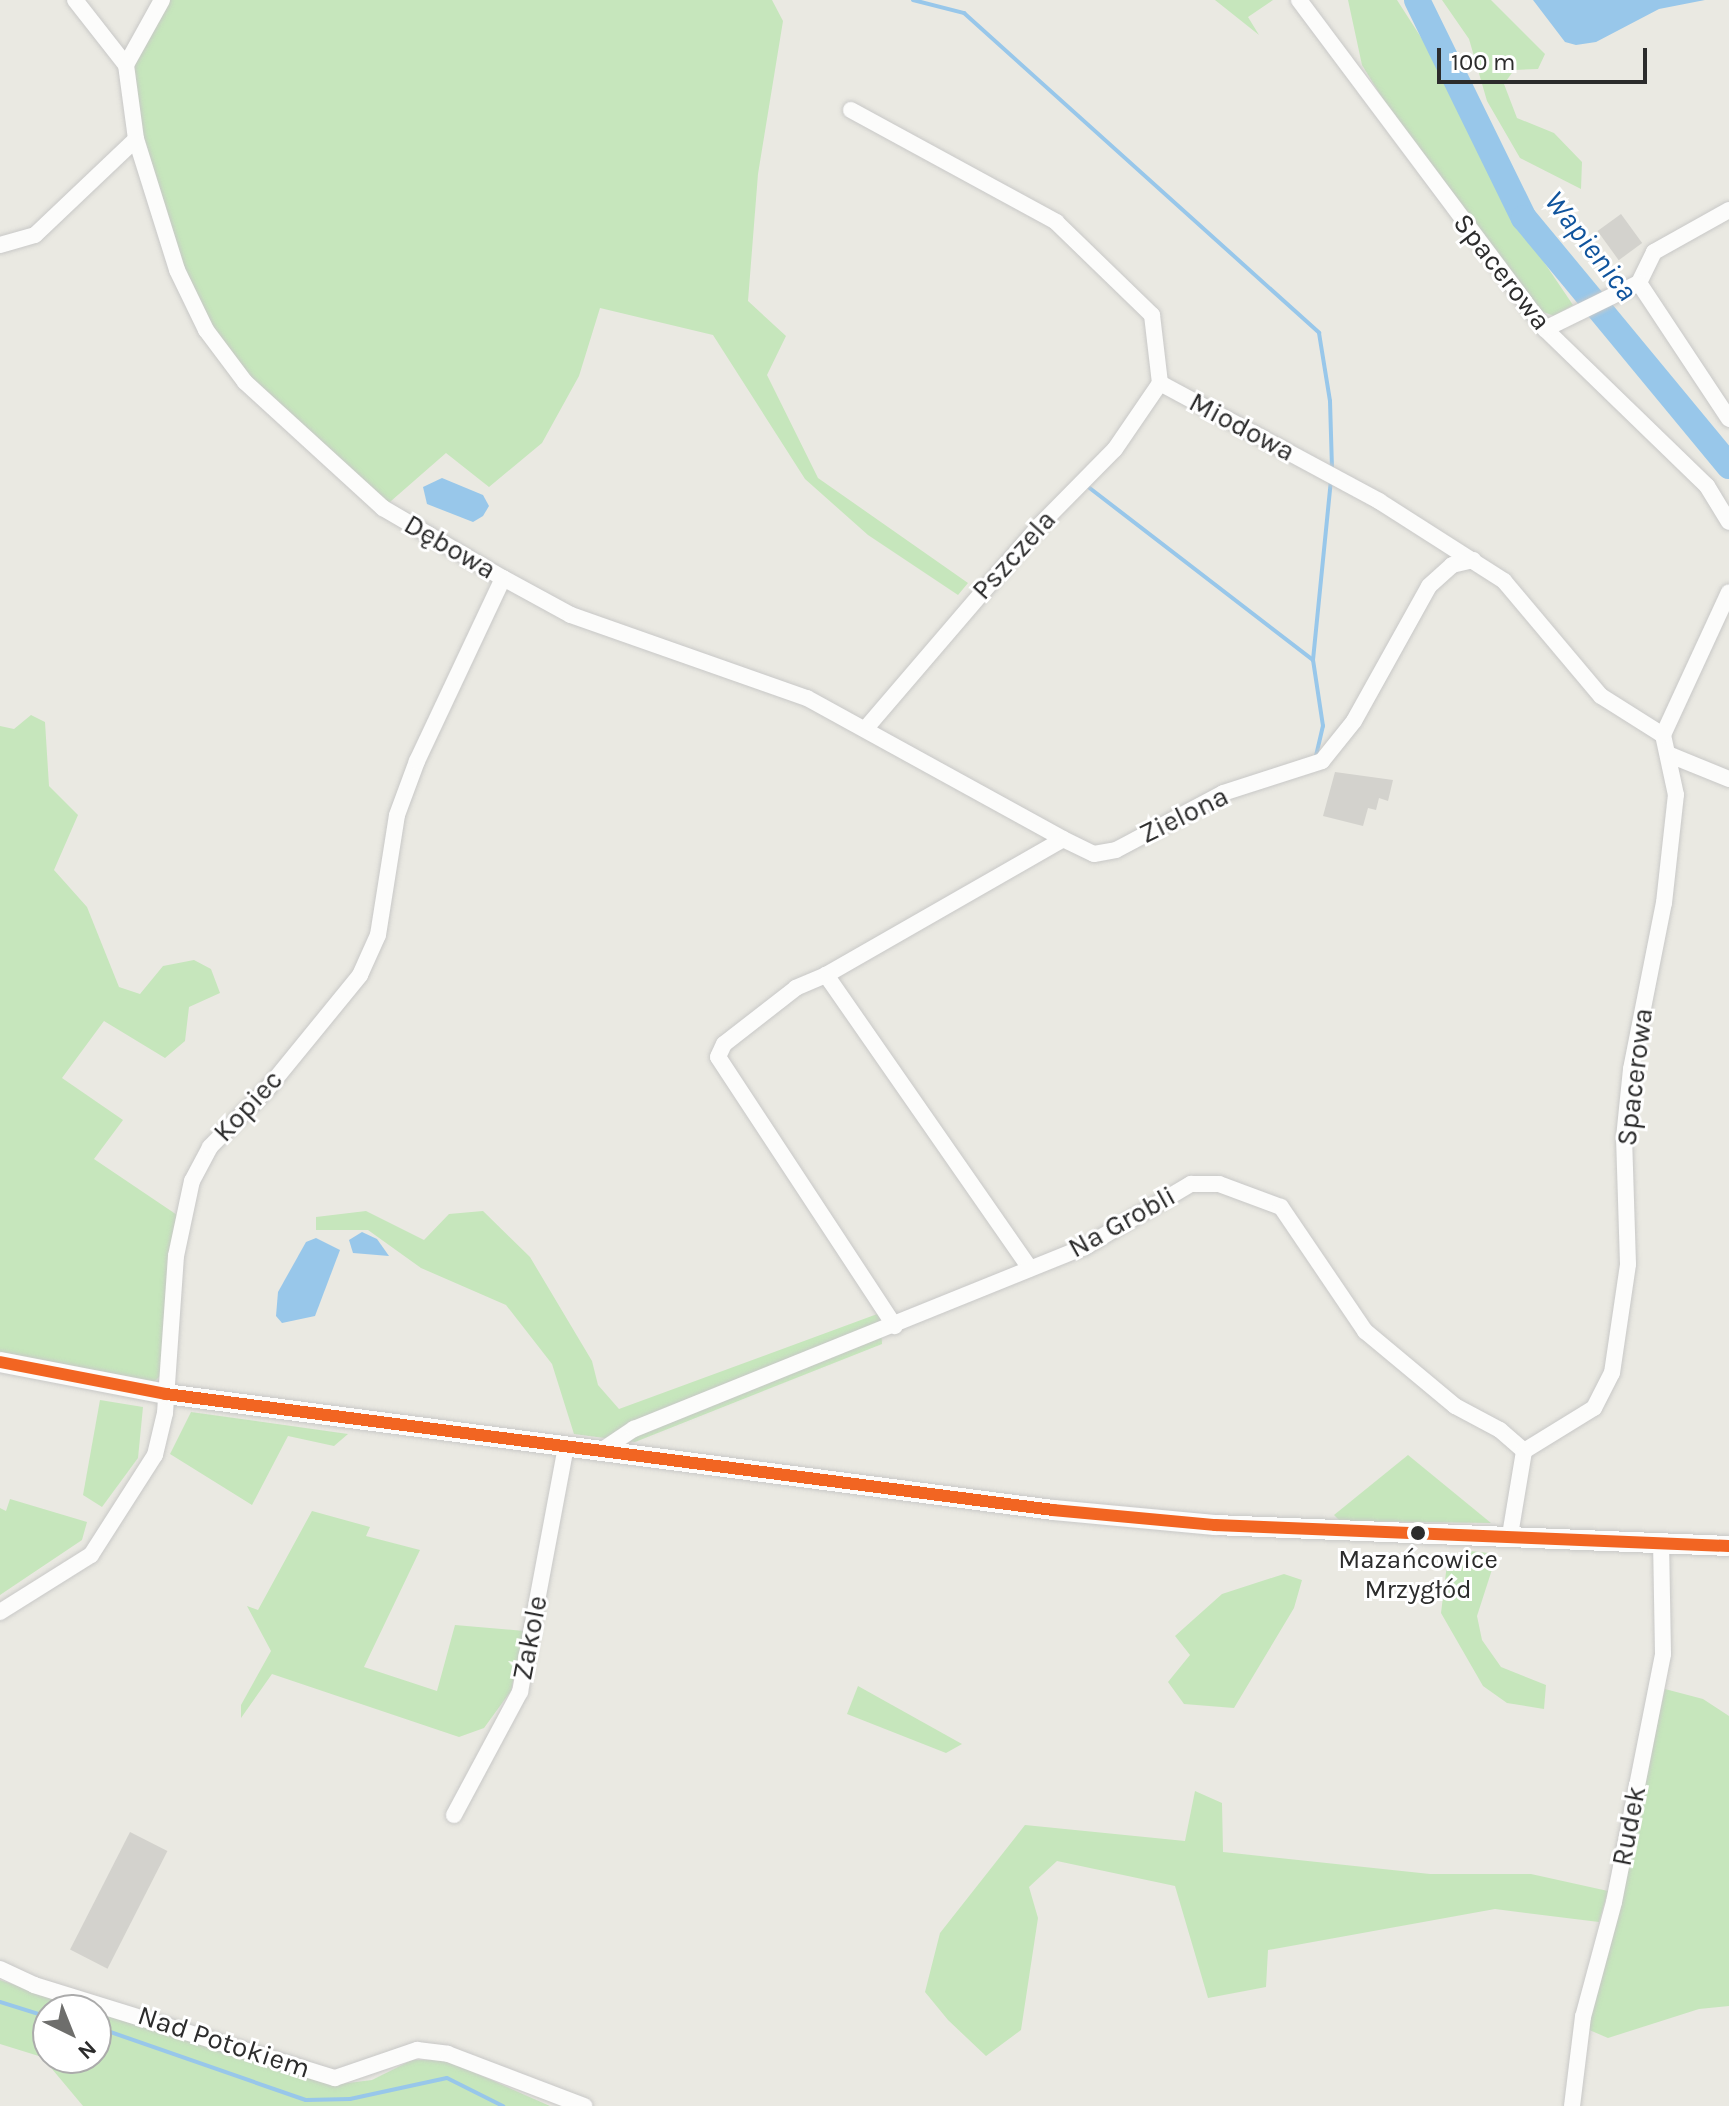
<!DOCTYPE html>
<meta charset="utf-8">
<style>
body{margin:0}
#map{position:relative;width:1729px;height:2106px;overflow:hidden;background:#eae9e2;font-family:Karla,sans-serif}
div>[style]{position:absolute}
.green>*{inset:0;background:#c6e6bc}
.water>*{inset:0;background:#98c7ea}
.stream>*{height:4px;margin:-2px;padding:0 2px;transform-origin:2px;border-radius:2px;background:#98c7ea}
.river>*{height:26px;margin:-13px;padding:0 13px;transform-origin:13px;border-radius:13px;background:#98c7ea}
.building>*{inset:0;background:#d3d2cd;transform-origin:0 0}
.roads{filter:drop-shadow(0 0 2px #c8c8c7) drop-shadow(0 0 2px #c8c8c7)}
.minor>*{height:16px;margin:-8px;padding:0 8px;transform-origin:8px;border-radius:8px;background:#fcfcfb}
.tertiary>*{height:20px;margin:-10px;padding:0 10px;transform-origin:10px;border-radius:10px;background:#fcfcfb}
.bus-1>*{height:12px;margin:-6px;padding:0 6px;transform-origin:6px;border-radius:6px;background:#f26522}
.dots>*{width:22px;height:22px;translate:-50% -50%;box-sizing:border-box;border:4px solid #fff;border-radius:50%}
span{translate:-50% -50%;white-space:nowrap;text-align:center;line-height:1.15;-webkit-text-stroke:6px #fff;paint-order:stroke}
.bus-label{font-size:26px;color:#2c2c2c}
.street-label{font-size:28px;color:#2c2c2c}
.water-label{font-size:30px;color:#10549d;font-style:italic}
.north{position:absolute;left:32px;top:1994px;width:80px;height:80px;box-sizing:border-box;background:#fff;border:2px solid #ababab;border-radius:50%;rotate:137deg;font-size:22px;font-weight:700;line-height:32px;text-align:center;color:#2c2c2c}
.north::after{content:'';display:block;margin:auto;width:28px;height:36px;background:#6e6e6c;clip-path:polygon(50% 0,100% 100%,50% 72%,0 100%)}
.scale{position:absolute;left:1437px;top:48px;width:210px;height:36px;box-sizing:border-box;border:4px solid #2c2c2c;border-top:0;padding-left:10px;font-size:24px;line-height:28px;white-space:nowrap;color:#2c2c2c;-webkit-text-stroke:6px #fff;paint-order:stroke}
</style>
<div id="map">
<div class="green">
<div style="clip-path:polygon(166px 0,772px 0,783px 21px,758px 174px,748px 301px,786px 336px,767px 375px,818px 478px,968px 583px,958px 595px,868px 535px,805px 479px,713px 335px,600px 308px,579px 376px,542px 443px,489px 487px,446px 453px,383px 508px,245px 382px,206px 330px,136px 139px,126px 65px)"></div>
<div style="clip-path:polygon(1215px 0,1273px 0,1248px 17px,1259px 35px)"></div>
<div style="clip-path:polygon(1348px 0,1397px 0,1433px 56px,1508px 209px,1573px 305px,1554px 316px,1533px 308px,1416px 153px,1362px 65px)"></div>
<div style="clip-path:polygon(1442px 0,1491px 0,1545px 54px,1538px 69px,1514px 70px,1504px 84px,1517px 118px,1554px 133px,1582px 162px,1581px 189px,1520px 158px,1487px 101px,1469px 39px)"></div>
<div style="clip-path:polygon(31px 715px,45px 722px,49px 786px,78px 815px,54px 870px,87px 907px,119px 987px,140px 994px,163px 966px,194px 960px,211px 969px,220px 993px,189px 1007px,185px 1041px,165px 1058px,104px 1021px,62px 1078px,123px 1120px,94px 1159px,183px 1219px,160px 1376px,154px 1382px,0 1352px,0 726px,14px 729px)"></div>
<div style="clip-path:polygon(366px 1211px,424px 1240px,449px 1214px,483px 1211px,530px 1257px,592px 1361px,598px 1385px,619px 1409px,880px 1313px,882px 1344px,635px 1442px,574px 1434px,552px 1364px,506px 1305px,421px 1268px,368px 1230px,316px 1230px,316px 1217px)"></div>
<div style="clip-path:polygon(100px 1400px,143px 1407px,138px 1458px,102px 1507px,83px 1495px)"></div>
<div style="clip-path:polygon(191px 1412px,348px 1434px,334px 1446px,288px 1436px,252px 1505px,170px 1454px)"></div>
<div style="clip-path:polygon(1408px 1455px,1491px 1523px,1340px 1521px,1334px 1515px)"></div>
<div style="clip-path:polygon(10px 1499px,87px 1522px,82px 1540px,0 1595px,0 1508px,6px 1511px)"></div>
<div style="clip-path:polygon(312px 1511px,370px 1527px,366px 1536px,420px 1550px,364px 1667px,437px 1691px,455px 1625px,524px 1631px,511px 1691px,484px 1728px,459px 1737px,272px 1674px,241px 1718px,241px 1705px,271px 1651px,247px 1606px,258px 1610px)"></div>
<div style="clip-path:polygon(1470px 1551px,1497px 1554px,1477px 1616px,1482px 1640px,1501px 1667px,1546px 1685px,1544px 1709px,1507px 1703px,1483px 1686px,1441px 1613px,1448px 1556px)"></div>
<div style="clip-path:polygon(1284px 1574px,1302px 1580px,1294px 1608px,1234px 1708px,1184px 1704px,1168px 1682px,1190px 1655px,1175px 1636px,1222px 1594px)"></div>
<div style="clip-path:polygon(858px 1686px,962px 1744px,946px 1753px,847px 1714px)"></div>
<div style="clip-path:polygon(1665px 1689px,1703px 1699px,1729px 1716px,1729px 2006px,1699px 2009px,1608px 2038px,1587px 2029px)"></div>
<div style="clip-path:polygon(1195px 1791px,1222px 1803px,1223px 1852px,1430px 1874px,1531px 1874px,1608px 1891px,1599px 1922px,1495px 1909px,1268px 1950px,1266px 1987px,1208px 1998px,1175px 1886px,1057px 1861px,1029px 1887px,1038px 1918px,1021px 2030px,986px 2056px,948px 2020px,925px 1992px,940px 1933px,1025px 1825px,1185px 1841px)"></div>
<div style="clip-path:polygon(0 1980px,91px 2010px,48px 2010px,48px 2058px,96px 2058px,96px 2011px,332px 2085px,372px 2080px,412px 2060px,446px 2060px,550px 2106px,83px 2106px,42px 2057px,0 2044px)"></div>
</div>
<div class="water">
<div style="clip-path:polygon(1533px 0,1705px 0,1659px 9px,1596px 42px,1576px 45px,1565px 42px)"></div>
<div style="clip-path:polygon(442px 478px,483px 495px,489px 506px,483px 516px,473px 522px,427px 504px,423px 487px)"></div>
<div style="clip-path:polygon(362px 1232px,377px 1239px,389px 1256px,353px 1253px,349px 1240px)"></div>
<div style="clip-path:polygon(316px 1238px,340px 1250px,315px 1316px,282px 1323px,276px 1316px,278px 1292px,306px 1242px)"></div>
</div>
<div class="stream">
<div style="left:913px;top:0;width:53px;rotate:14.3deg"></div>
<div style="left:964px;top:13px;width:478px;rotate:42deg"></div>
<div style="left:1319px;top:333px;width:69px;rotate:80.8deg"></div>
<div style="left:1330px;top:401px;width:69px;rotate:88.3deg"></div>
<div style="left:1087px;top:486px;width:285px;rotate:37.6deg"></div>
<div style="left:1316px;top:756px;width:31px;rotate:-77deg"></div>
<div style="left:1323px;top:726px;width:67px;rotate:-98.6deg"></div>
<div style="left:1313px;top:660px;width:180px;rotate:-84.3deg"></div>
<div style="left:0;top:2002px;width:50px;rotate:17.4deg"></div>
<div style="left:96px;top:2027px;width:222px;rotate:19.2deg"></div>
<div style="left:306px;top:2100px;width:44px;rotate:-1.3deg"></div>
<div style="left:350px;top:2099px;width:99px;rotate:-12.2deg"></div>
<div style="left:447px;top:2078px;width:63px;rotate:26.6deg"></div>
</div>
<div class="river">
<div style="left:1417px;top:0;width:243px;rotate:63.9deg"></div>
<div style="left:1524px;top:218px;width:322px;rotate:50.4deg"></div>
</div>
<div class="building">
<div style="left:1621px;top:214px;width:36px;height:29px;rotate:54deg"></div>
<div style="clip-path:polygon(1335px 772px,1393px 780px,1388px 801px,1379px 798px,1376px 810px,1368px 808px,1363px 826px,1323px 816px)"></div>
<div style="left:130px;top:1832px;width:42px;height:132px;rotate:27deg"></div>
</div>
<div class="roads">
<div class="minor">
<div style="left:75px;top:0;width:83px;rotate:51.9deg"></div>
<div style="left:162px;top:0;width:74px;rotate:119deg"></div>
<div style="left:126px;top:65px;width:75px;rotate:82.3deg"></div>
<div style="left:136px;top:139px;width:137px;rotate:72.6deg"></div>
<div style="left:177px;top:270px;width:67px;rotate:64.2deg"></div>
<div style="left:206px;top:330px;width:65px;rotate:53.1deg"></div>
<div style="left:245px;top:382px;width:187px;rotate:42.4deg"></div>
<div style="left:383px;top:508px;width:139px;rotate:30.3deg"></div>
<div style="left:503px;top:578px;width:77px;rotate:28.6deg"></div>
<div style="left:571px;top:615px;width:250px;rotate:19.4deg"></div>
<div style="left:807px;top:698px;width:292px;rotate:28.8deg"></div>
<div style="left:1299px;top:0;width:411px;rotate:53.2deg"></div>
<div style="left:1545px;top:329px;width:226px;rotate:44.1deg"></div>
<div style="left:1707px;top:486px;width:42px;rotate:58.6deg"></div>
<div style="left:851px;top:110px;width:234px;rotate:28.6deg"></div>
<div style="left:1056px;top:222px;width:134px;rotate:44.1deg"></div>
<div style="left:1152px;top:315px;width:68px;rotate:83.3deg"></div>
<div style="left:1160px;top:383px;width:249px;rotate:28.3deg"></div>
<div style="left:1379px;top:501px;width:148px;rotate:32.6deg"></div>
<div style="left:1504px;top:581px;width:150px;rotate:49.9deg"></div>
<div style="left:1601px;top:696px;width:73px;rotate:32.2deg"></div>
<div style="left:1729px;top:210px;width:86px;rotate:150.8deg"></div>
<div style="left:1654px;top:252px;width:34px;rotate:116deg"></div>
<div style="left:1639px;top:283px;width:163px;rotate:56.5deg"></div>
<div style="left:0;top:245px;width:36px;rotate:-16deg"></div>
<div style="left:35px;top:235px;width:139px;rotate:-43.5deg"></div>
<div style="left:1545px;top:329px;width:105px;rotate:-26.1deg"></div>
<div style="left:867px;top:727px;width:265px;rotate:-49.4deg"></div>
<div style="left:1039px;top:526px;width:108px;rotate:-45.4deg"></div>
<div style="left:1115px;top:449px;width:80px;rotate:-55.7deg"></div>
<div style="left:1670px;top:755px;width:64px;rotate:22.1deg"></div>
<div style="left:826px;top:975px;width:33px;rotate:157deg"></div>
<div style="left:796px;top:988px;width:91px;rotate:142.1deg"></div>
<div style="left:724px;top:1044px;width:14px;rotate:115deg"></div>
<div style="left:718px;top:1057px;width:322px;rotate:56.7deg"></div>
<div style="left:1029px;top:1267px;width:356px;rotate:-124.8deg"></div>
<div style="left:826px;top:975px;width:273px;rotate:-29.8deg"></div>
<div style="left:1063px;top:839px;width:34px;rotate:26deg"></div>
<div style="left:1094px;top:854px;width:22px;rotate:-10deg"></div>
<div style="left:1116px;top:850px;width:121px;rotate:-28deg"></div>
<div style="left:1223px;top:793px;width:104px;rotate:-17.9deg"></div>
<div style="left:1322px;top:761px;width:51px;rotate:-51.3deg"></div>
<div style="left:1354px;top:721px;width:154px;rotate:-60.9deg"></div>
<div style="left:1429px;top:586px;width:31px;rotate:-42deg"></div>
<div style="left:1452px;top:565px;width:22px;rotate:-13deg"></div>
<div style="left:601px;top:1451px;width:40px;rotate:-34deg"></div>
<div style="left:634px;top:1429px;width:484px;rotate:-22deg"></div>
<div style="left:1083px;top:1248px;width:126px;rotate:-30.7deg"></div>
<div style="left:1191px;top:1184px;width:28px"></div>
<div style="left:1219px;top:1184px;width:66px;rotate:20.4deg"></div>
<div style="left:1281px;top:1207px;width:150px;rotate:55.9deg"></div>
<div style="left:1365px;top:1331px;width:117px;rotate:39.8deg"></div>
<div style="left:1455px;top:1406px;width:51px;rotate:28.1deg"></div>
<div style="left:1500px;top:1430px;width:32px;rotate:41deg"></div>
<div style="left:1510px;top:1535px;width:85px;rotate:-80.5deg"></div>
<div style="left:1524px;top:1451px;width:82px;rotate:-31.6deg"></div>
<div style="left:1594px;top:1408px;width:39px;rotate:-63deg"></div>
<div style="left:1612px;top:1373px;width:110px;rotate:-81.6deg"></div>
<div style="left:1628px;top:1264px;width:126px;rotate:-91.8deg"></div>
<div style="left:1624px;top:1138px;width:69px;rotate:-84.2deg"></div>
<div style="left:1631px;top:1069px;width:169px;rotate:-78.8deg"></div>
<div style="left:1664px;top:903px;width:109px;rotate:-83.7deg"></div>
<div style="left:1676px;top:795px;width:61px;rotate:-102.2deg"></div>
<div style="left:1663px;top:735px;width:157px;rotate:-65.2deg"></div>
<div style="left:0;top:1612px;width:107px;rotate:-32.1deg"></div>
<div style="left:91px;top:1555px;width:119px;rotate:-57.4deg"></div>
<div style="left:155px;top:1455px;width:43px;rotate:-76.6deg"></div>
<div style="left:165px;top:1413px;width:157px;rotate:-86deg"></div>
<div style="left:176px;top:1256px;width:77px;rotate:-78deg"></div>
<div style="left:192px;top:1181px;width:38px;rotate:-62deg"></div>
<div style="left:210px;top:1147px;width:83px;rotate:-45.5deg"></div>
<div style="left:268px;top:1088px;width:146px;rotate:-50.8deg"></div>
<div style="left:360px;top:975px;width:44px;rotate:-65.8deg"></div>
<div style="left:378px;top:935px;width:121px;rotate:-81deg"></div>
<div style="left:397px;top:815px;width:58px;rotate:-69.7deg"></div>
<div style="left:417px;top:761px;width:202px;rotate:-64.8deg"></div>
<div style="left:454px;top:1815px;width:140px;rotate:-61.8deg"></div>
<div style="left:520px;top:1692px;width:249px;rotate:-79.4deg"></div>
<div style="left:0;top:1969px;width:38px;rotate:25deg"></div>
<div style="left:34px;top:1985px;width:315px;rotate:17.2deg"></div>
<div style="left:335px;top:2078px;width:87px;rotate:-18.9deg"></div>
<div style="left:417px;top:2050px;width:31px;rotate:7deg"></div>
<div style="left:448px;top:2054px;width:146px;rotate:20.9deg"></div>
<div style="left:1572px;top:2106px;width:90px;rotate:-83deg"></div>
<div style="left:1583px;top:2017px;width:119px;rotate:-74.9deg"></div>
<div style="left:1614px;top:1902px;width:253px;rotate:-78.8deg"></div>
<div style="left:1663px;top:1654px;width:111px;rotate:-91deg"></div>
</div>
<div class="tertiary">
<div style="left:0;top:1362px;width:169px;rotate:10.9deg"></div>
<div style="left:166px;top:1394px;width:895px;rotate:7.45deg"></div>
<div style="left:1053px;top:1510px;width:163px;rotate:5.3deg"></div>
<div style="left:1215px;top:1525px;width:514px;rotate:2.34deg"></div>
</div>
</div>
<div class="bus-1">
<div style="left:0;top:1362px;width:169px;rotate:10.9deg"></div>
<div style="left:166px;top:1394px;width:895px;rotate:7.45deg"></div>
<div style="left:1053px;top:1510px;width:163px;rotate:5.3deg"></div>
<div style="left:1215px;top:1525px;width:514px;rotate:2.34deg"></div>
</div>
<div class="dots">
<div style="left:1418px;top:1533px;background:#2c2c2c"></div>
</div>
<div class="bus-label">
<span style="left:1418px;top:1575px">Mazańcowice<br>Mrzygłód</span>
</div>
<div class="street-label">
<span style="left:1502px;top:272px;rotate:52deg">Spacerowa</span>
<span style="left:1242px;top:427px;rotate:28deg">Miodowa</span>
<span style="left:450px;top:547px;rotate:30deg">Dębowa</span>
<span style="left:1014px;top:555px;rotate:-48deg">Pszczela</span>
<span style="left:1184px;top:815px;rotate:-26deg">Zielona</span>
<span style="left:1635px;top:1077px;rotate:-83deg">Spacerowa</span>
<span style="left:248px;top:1106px;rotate:-47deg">Kopiec</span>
<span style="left:1122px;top:1222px;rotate:-29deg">Na Grobli</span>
<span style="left:530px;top:1638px;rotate:-79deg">Zakole</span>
<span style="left:1629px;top:1826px;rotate:-79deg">Rudek</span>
<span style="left:224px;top:2042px;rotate:18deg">Nad Potokiem</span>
</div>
<div class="water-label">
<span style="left:1591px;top:246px;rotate:52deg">Wapienica</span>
</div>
<div class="north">N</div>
<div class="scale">100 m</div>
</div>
